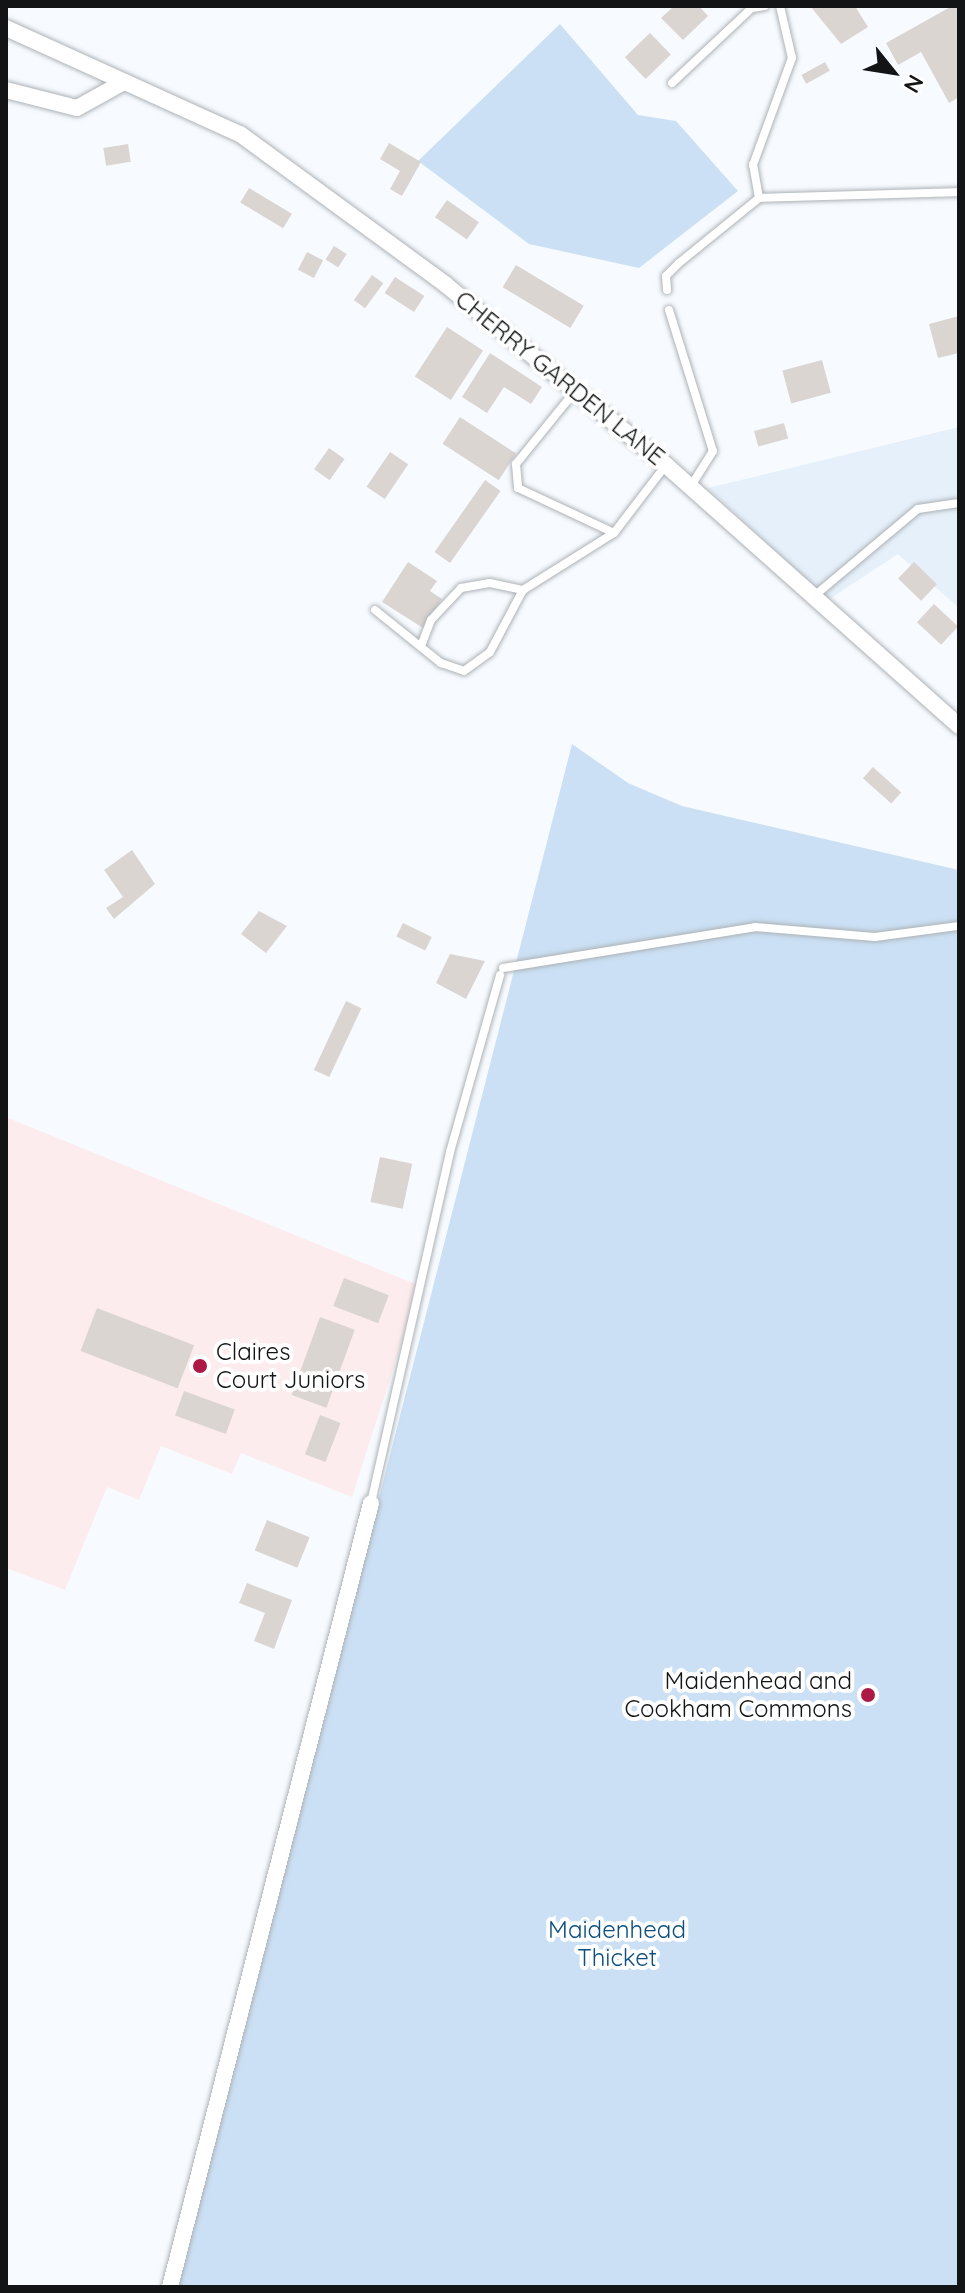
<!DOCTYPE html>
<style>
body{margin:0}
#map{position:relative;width:965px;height:2293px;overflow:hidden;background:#f7fbff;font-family:Quicksand,sans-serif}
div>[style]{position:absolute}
.built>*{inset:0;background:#e6f0fa}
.education>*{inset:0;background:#fdeced}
.green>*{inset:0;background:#cbe0f4}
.building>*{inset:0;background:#dbd5d2;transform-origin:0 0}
.roads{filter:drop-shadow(0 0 2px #adb2b6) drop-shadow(0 0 2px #adb2b6)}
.service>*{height:8px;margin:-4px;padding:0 4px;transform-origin:4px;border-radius:4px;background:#fff}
.minor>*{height:16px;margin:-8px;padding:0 8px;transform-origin:8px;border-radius:8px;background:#fff}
.dots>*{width:22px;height:22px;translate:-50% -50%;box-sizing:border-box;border:4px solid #fff;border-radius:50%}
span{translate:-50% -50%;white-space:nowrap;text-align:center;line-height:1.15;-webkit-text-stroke:8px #fff;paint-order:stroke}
.street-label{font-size:24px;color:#121415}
.poi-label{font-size:24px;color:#121415}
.left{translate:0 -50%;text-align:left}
.right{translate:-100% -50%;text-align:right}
.park-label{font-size:24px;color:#0c4f7e}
.frame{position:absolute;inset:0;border:8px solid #121415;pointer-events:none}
.north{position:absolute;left:853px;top:32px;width:80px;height:80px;-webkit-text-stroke:6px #fff;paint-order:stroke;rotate:120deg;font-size:22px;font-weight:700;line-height:32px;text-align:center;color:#121415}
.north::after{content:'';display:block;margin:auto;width:28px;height:36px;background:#121415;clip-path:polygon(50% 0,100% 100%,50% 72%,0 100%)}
</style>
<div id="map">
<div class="built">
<div style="clip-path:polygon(959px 427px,959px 608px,898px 554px,828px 600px,708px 488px)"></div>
</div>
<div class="education">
<div style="clip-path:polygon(6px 1117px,420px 1286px,352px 1497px,241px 1453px,232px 1474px,161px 1446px,139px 1500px,107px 1487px,65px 1590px,6px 1568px)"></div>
</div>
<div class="green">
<div style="clip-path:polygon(560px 24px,638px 115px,676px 121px,738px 191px,639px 268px,529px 244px,418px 161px)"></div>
<div style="clip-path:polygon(572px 744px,628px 783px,682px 806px,959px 870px,959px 2287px,177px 2287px)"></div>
</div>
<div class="building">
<div style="clip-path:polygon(674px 6px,699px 6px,708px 16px,683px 40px,661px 18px)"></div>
<div style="clip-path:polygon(810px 6px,855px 6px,868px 27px,841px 44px)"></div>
<div style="clip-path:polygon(952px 6px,959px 6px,959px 97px,949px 103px,921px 52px,898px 65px,886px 43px)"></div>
<div style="left:650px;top:33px;width:30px;height:35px;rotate:46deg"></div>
<div style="left:825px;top:62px;width:10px;height:27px;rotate:61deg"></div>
<div style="clip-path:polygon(389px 143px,421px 162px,402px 196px,390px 189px,400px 171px,380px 159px)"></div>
<div style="left:128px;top:144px;width:18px;height:25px;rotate:81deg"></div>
<div style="left:249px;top:188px;width:50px;height:17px;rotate:31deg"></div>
<div style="left:447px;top:200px;width:39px;height:21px;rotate:35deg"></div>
<div style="left:334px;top:246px;width:15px;height:16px;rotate:32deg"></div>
<div style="left:307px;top:252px;width:18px;height:20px;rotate:27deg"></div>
<div style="left:516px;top:265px;width:79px;height:26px;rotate:31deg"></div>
<div style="left:372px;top:275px;width:14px;height:31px;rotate:36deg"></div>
<div style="left:395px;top:277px;width:35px;height:19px;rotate:33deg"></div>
<div style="clip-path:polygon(959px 316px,959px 353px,938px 358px,929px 324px)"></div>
<div style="left:447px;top:327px;width:43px;height:59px;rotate:33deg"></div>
<div style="clip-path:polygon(490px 353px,542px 387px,531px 404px,504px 387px,487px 413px,462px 397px)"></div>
<div style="left:822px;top:360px;width:34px;height:41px;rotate:75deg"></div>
<div style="left:460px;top:417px;width:67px;height:32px;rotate:33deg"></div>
<div style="left:784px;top:423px;width:16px;height:31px;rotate:75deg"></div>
<div style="left:329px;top:448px;width:19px;height:26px;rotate:35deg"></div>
<div style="left:390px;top:452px;width:22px;height:42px;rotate:34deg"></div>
<div style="left:485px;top:480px;width:19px;height:88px;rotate:35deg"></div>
<div style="clip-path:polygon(408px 562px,437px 581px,430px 591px,442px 599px,423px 628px,382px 602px)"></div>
<div style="left:914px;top:562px;width:32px;height:23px;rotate:44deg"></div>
<div style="left:934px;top:604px;width:33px;height:25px;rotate:43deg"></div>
<div style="left:873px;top:767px;width:38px;height:15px;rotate:42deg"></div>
<div style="clip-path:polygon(132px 850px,155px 884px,114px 919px,106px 908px,123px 897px,104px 870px)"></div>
<div style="clip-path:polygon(259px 911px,287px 926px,266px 953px,241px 934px)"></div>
<div style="left:403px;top:923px;width:32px;height:15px;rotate:26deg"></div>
<div style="clip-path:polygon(450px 954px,485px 961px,466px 999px,436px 983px)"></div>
<div style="left:346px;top:1001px;width:17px;height:76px;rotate:25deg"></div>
<div style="left:380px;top:1157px;width:33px;height:46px;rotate:12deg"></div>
<div style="left:344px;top:1278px;width:48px;height:30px;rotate:21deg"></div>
<div style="left:97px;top:1308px;width:104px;height:46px;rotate:21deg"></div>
<div style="left:320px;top:1317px;width:37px;height:83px;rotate:20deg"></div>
<div style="left:184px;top:1391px;width:54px;height:26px;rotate:20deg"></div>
<div style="left:320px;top:1415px;width:22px;height:42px;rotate:21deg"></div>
<div style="left:267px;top:1520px;width:46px;height:33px;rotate:22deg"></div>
<div style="clip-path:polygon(247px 1583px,292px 1600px,274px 1649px,254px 1641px,265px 1613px,239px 1603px)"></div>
</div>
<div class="roads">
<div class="service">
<div style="left:672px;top:83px;width:110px;rotate:-43.2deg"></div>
<div style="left:752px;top:8px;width:13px;rotate:-9deg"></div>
<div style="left:759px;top:198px;width:34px;rotate:-100deg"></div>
<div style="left:753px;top:165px;width:114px;rotate:-70deg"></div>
<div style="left:792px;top:58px;width:53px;rotate:-103deg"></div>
<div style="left:667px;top:290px;width:14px;rotate:-94deg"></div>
<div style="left:666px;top:276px;width:18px;rotate:-45deg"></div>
<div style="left:679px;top:263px;width:103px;rotate:-39.1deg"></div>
<div style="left:759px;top:198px;width:200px;rotate:-1.7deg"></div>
<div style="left:669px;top:310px;width:148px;rotate:72.7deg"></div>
<div style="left:713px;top:451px;width:41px;rotate:122.2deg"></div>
<div style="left:567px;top:401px;width:81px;rotate:129deg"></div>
<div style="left:516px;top:464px;width:24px;rotate:85deg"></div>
<div style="left:518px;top:488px;width:106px;rotate:25.1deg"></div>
<div style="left:813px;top:597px;width:137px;rotate:-40deg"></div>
<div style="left:918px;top:509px;width:41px;rotate:-8.3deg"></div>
<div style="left:375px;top:610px;width:85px;rotate:38.8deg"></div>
<div style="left:441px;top:663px;width:24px;rotate:19deg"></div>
<div style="left:464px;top:671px;width:32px;rotate:-36deg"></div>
<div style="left:490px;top:652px;width:70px;rotate:-62deg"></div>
<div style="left:421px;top:646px;width:28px;rotate:-69deg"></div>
<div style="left:431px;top:620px;width:44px;rotate:-46.8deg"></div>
<div style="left:461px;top:588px;width:29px;rotate:-10deg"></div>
<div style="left:490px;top:583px;width:34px;rotate:12deg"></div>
<div style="left:523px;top:590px;width:107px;rotate:-32.1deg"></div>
<div style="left:614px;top:533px;width:86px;rotate:-52.6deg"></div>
<div style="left:503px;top:968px;width:255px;rotate:-9.2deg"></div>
<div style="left:755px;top:927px;width:120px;rotate:4.8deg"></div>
<div style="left:875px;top:937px;width:85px;rotate:-7.5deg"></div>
<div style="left:371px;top:1503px;width:360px;rotate:-77.3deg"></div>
<div style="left:450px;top:1152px;width:184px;rotate:-74.2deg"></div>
</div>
<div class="minor">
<div style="left:6px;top:28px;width:257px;rotate:24.4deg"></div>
<div style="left:240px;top:134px;width:255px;rotate:36.2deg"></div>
<div style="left:446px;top:285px;width:284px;rotate:39.3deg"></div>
<div style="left:666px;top:465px;width:392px;rotate:41.7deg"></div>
<div style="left:6px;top:90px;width:73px;rotate:14.2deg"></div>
<div style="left:77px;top:108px;width:54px;rotate:-29deg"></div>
<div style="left:170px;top:2287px;width:809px;rotate:-75.62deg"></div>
</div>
</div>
<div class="dots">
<div style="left:200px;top:1366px;background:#ad1946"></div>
<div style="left:868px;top:1695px;background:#ad1946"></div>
</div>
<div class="street-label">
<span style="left:560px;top:378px;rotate:39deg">CHERRY GARDEN LANE</span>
</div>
<div class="poi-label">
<span class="left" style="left:216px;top:1366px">Claires<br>Court Juniors</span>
<span class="right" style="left:852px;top:1695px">Maidenhead and<br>Cookham Commons</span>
</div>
<div class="park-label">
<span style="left:617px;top:1944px">Maidenhead<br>Thicket</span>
</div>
<div class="frame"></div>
<div class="north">N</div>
</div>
